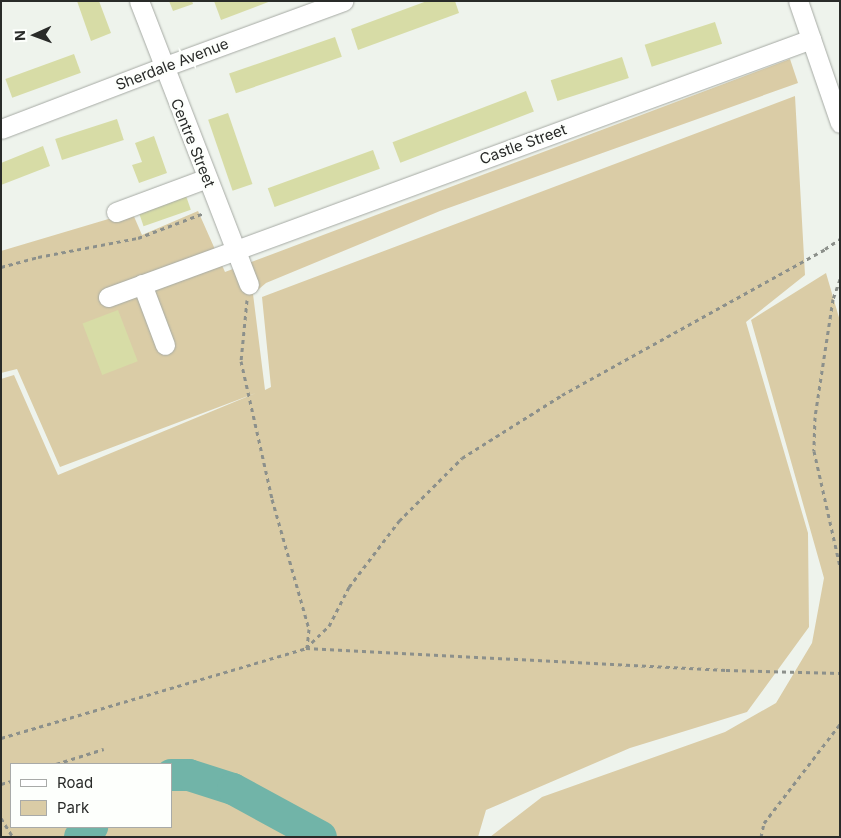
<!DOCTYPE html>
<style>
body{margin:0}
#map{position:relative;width:841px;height:838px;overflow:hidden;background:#eef3ec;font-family:Inter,sans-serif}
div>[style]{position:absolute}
.green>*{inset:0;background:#dacca6}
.river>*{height:32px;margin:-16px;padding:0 16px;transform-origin:16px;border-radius:16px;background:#71b4a8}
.building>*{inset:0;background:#d7dca6;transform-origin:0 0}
.path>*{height:3px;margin-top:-1.5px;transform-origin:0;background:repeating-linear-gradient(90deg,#8c908b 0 4px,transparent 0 8px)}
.roads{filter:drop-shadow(0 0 1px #a6aaa4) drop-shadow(0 0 1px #a6aaa4)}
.minor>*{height:19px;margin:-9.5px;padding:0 9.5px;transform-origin:9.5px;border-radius:9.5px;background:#fff}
span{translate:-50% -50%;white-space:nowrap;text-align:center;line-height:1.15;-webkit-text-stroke:5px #fdfffc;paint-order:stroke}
.street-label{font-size:15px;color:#292b29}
.frame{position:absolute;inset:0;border:2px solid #292b29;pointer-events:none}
.legend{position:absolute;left:10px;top:763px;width:162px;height:65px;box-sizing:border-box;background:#fdfffc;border:1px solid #a8aaa8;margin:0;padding:6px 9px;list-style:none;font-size:15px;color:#292b29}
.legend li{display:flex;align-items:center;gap:10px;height:25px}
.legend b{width:25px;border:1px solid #a8aaa8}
.north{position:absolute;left:10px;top:10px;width:50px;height:50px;-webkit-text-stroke:4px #fdfffc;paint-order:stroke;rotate:268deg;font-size:14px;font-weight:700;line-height:20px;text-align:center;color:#292b29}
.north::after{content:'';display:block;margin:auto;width:18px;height:22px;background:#292b29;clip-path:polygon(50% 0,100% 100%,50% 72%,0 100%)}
</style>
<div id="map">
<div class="green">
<div style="clip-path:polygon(evenodd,790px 59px,798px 83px,440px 211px,266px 283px,253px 294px,265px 390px,271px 387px,262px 297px,795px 96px,805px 275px,746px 322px,808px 533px,809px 627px,747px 712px,630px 748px,486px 810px,478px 837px,1px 837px,1px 379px,14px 375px,58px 475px,256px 393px,60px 467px,17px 369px,1px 373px,1px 251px,132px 212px,142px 235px,198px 211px,225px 272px,790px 59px,11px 764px,171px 764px,171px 827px,11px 827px,11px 764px)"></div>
<div style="clip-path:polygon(826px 273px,840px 321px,840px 837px,490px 837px,542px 797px,725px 732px,776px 703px,812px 643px,824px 578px,751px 320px)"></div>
</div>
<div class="river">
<div style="left:171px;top:775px;width:18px"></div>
<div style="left:189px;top:775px;width:46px;rotate:17.7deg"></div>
<div style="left:233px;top:789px;width:100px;rotate:28.6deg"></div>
<div style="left:80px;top:837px;width:16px;rotate:-40deg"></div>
</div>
<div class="building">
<div style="clip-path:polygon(77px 1px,99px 1px,111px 33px,91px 41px)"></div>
<div style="clip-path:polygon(169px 1px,192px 1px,193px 4px,173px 11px)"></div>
<div style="clip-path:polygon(214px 1px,271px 1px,221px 20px)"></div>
<div style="clip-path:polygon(427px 1px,455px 1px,459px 13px,358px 50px,351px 29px)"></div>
<div style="left:715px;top:22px;width:23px;height:74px;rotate:72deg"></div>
<div style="left:335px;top:37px;width:21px;height:112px;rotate:71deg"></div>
<div style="left:74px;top:54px;width:20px;height:73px;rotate:70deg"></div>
<div style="left:622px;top:57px;width:22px;height:75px;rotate:72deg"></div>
<div style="left:526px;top:91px;width:22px;height:143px;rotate:69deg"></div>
<div style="left:228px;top:113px;width:75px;height:21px;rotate:71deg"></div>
<div style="left:117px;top:119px;width:22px;height:65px;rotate:72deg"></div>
<div style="clip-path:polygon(154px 136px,167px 173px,139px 183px,132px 165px,142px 162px,135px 143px)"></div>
<div style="clip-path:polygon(43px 146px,50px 166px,1px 185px,1px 163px)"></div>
<div style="left:373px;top:150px;width:20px;height:112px;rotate:70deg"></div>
<div style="left:184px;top:190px;width:21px;height:50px;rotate:71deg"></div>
<div style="left:118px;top:310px;width:55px;height:38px;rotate:69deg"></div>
</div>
<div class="path">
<div style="left:1px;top:267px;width:38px;rotate:-15deg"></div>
<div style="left:38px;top:257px;width:102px;rotate:-10.8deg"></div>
<div style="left:138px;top:238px;width:71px;rotate:-20.7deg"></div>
<div style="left:840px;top:279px;width:21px;rotate:109deg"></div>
<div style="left:833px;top:299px;width:119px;rotate:98.7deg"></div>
<div style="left:815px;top:417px;width:34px;rotate:92deg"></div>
<div style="left:814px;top:451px;width:118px;rotate:77.3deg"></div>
<div style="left:247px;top:300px;width:61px;rotate:95.6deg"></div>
<div style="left:241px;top:361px;width:141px;rotate:77.3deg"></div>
<div style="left:272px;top:499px;width:135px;rotate:74.1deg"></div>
<div style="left:309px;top:629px;width:18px;rotate:96deg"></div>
<div style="left:306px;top:648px;width:32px;rotate:-44deg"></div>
<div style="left:329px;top:626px;width:44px;rotate:-62.9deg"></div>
<div style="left:349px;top:587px;width:83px;rotate:-52.9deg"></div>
<div style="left:399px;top:521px;width:89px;rotate:-45deg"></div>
<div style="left:462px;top:458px;width:118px;rotate:-32.2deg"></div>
<div style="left:562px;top:395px;width:301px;rotate:-29deg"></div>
<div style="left:825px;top:249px;width:18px;rotate:-34deg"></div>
<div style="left:1px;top:738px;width:318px;rotate:-16.4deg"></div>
<div style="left:306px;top:648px;width:421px;rotate:3deg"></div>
<div style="left:726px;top:670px;width:114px;rotate:1.5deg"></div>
<div style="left:56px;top:764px;width:50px;rotate:-17.4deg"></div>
<div style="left:1px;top:784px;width:10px;rotate:-17deg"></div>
<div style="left:1px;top:818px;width:22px;rotate:58deg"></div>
<div style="left:761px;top:837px;width:14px;rotate:-78deg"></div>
<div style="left:764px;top:823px;width:125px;rotate:-52.5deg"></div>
</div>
<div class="roads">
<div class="minor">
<div style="left:139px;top:1px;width:304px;rotate:68.8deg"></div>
<div style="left:798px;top:1px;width:129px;rotate:71deg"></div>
<div style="left:1px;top:129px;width:173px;rotate:-20.9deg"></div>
<div style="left:163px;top:67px;width:192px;rotate:-20.1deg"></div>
<div style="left:116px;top:212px;width:97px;rotate:-20.5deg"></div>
<div style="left:142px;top:284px;width:65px;rotate:69.3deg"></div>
<div style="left:108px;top:297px;width:749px;rotate:-20.15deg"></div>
</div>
</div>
<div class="street-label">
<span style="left:172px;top:64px;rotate:-21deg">Sherdale Avenue</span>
<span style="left:193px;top:143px;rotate:68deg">Centre Street</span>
<span style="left:523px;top:144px;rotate:-20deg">Castle Street</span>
</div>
<div class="frame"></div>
<ul class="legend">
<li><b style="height:6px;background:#fff"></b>Road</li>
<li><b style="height:14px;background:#dacca6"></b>Park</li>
</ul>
<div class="north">N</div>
</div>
